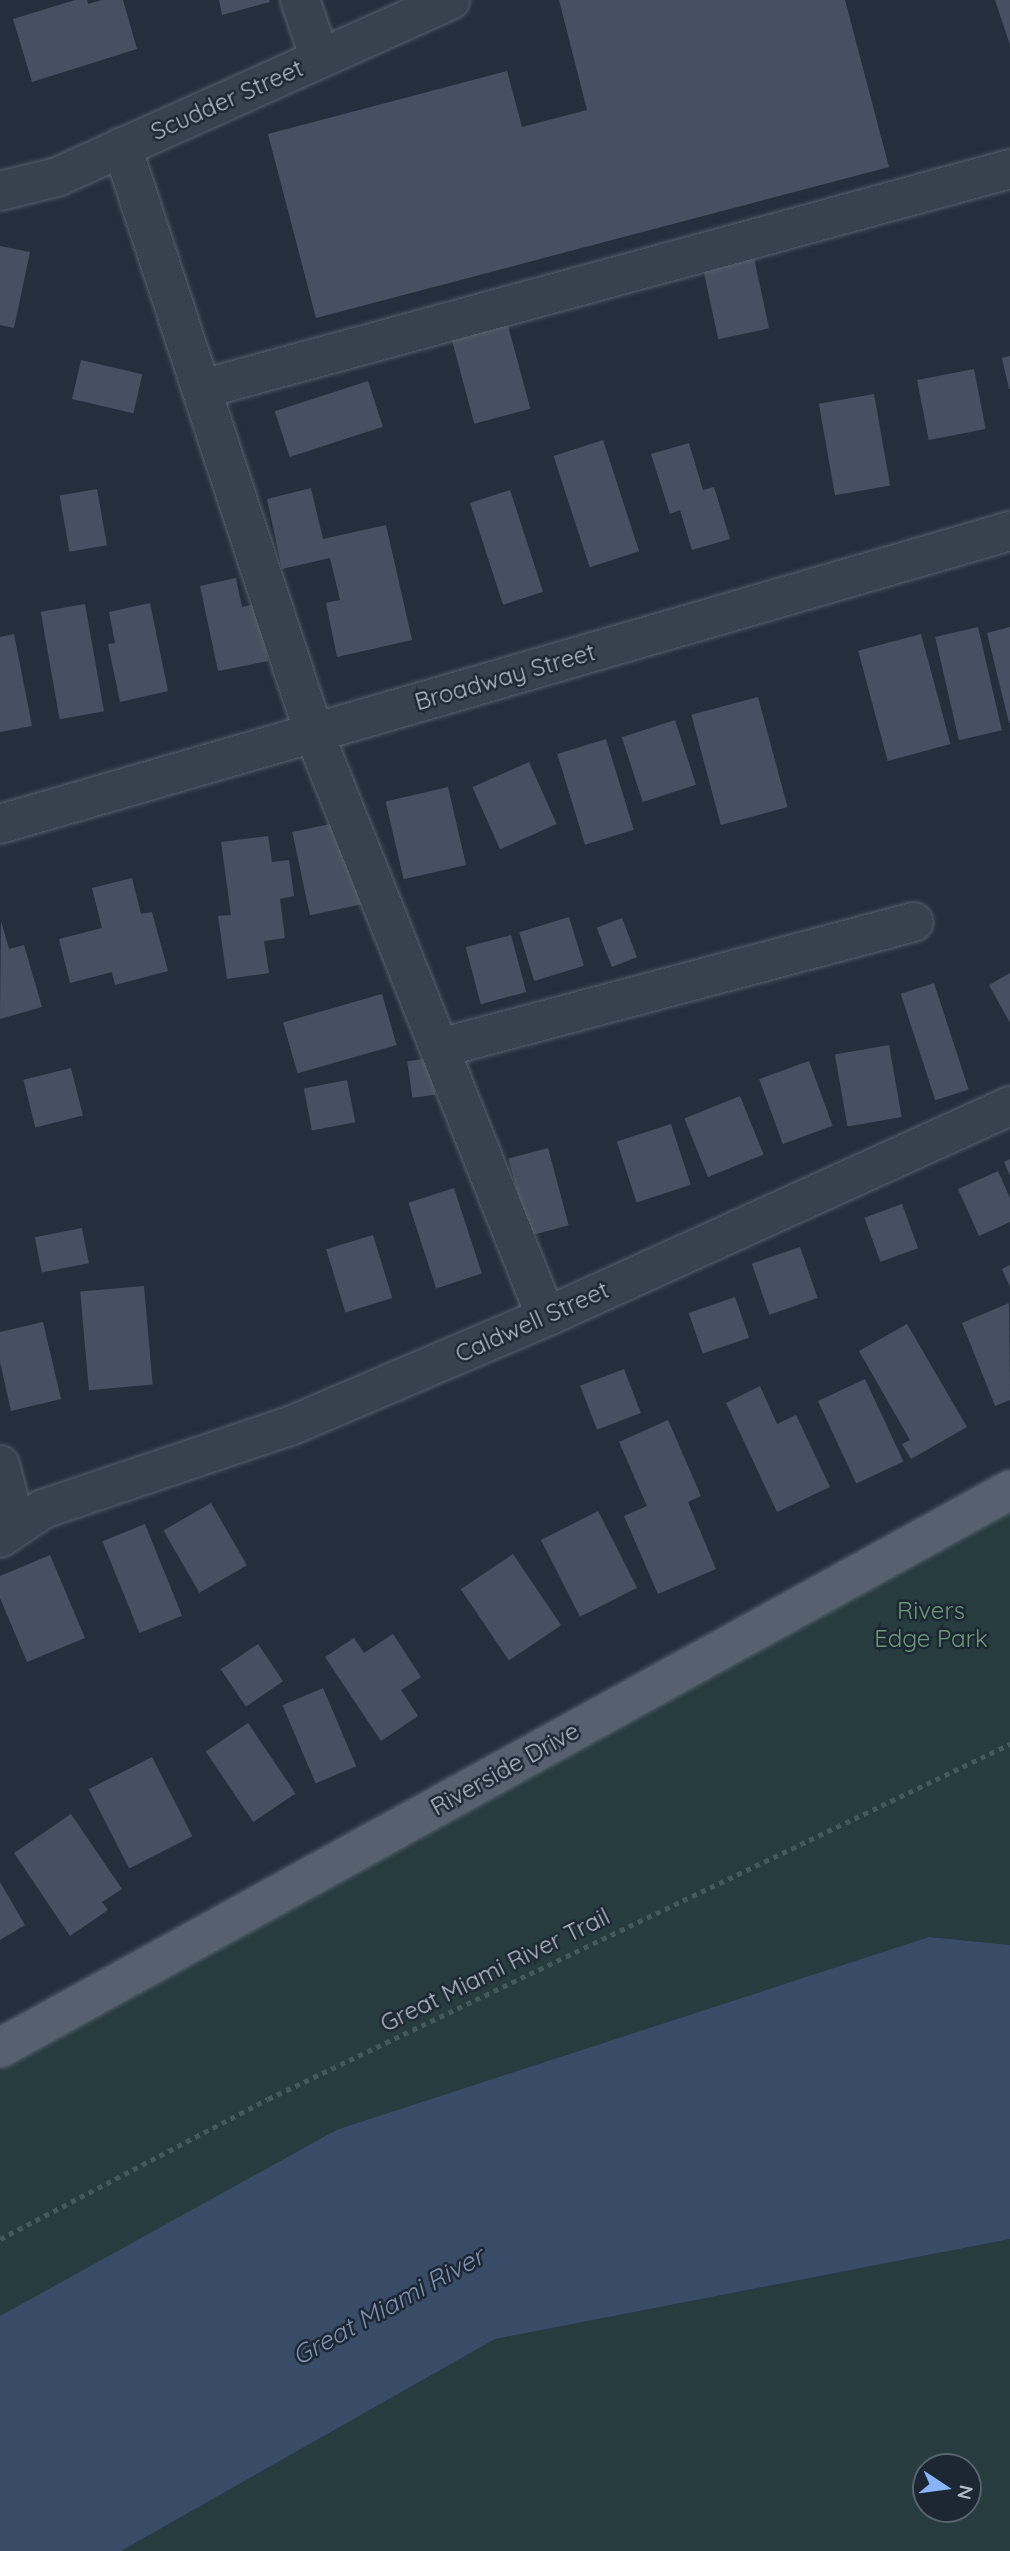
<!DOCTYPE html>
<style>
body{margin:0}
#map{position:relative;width:1010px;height:2551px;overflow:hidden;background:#242f3e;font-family:Quicksand,sans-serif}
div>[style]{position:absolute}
.green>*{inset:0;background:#263c3f}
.water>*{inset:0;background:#394c67}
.building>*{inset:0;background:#455162;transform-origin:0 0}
.path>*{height:4.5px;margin-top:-2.25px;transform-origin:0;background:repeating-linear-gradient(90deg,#44595c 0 5px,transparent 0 10px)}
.roads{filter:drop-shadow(0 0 2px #565f6c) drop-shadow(0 0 2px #565f6c)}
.minor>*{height:38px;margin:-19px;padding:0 19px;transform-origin:19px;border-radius:19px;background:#38414e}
.major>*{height:38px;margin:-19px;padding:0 19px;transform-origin:19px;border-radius:19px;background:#56606e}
span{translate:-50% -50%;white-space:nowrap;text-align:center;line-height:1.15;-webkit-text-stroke:5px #1d2633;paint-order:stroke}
.street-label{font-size:24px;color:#b4bcc9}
.park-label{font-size:24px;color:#6b9a76}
.water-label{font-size:26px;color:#7c92b1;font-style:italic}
.north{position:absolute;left:912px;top:2453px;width:70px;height:70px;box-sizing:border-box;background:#1d2633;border:2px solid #59626f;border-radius:50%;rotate:103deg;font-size:19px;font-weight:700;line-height:28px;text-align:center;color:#b4bcc9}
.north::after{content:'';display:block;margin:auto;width:24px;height:32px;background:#8ab4f8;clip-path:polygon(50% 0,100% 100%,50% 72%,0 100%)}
</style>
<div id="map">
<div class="green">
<div style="clip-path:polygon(1010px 1490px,1010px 1945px,929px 1937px,336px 2130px,0 2316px,0 2048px)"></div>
<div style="clip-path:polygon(evenodd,1010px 2239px,1010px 2551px,121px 2551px,495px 2339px,1010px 2239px,926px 2467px,968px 2467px,968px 2509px,926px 2509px,926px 2467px)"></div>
</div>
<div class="water">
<div style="clip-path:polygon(929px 1937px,1010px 1945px,1010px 2239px,495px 2339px,121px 2551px,0 2551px,0 2316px,336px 2130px)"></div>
</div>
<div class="building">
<div style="clip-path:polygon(75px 0,87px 0,88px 4px,102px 0,123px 0,137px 49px,32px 82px,13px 19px)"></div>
<div style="clip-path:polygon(219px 0,269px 0,270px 2px,222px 15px)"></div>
<div style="clip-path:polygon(559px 0,845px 0,889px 167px,316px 318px,268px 134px,507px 71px,522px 127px,587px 110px)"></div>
<div style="clip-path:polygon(995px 0,1010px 0,1010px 45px)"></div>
<div style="clip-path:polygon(0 246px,30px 252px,14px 328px,0 325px)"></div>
<div style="left:753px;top:253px;width:77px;height:52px;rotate:78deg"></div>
<div style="left:506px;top:318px;width:94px;height:58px;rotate:75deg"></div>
<div style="clip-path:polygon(1010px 356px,1010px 389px,1009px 389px,1002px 358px)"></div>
<div style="left:81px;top:360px;width:63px;height:40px;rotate:13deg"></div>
<div style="left:974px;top:369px;width:61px;height:58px;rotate:79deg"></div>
<div style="left:368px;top:381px;width:48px;height:98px;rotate:72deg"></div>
<div style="left:874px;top:394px;width:93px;height:56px;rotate:80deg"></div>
<div style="left:603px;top:440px;width:117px;height:52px;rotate:72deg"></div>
<div style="clip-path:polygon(689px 443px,703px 490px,714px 487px,730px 539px,692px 550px,680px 510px,670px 514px,651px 454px)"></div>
<div style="clip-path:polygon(311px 488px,323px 539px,386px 525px,412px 640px,337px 657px,326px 603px,340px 600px,330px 558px,282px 569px,267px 499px)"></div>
<div style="left:97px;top:489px;width:57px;height:38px;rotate:80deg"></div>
<div style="left:510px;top:490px;width:107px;height:42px;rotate:72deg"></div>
<div style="clip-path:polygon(236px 578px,242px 607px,256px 604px,268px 661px,218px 671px,200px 586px)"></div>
<div style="clip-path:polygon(150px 603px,168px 691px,120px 702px,108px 644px,115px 643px,109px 612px)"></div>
<div style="left:85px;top:604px;width:109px;height:45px;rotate:80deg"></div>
<div style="left:978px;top:627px;width:106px;height:44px;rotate:77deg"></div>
<div style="clip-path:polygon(1010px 627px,1010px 723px,1009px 723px,987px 633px)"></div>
<div style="clip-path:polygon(14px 634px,32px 726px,0 732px,0 637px)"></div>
<div style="left:921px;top:634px;width:114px;height:65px;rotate:75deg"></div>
<div style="left:758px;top:697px;width:114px;height:69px;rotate:75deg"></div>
<div style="left:675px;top:720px;width:68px;height:56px;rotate:72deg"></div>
<div style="left:606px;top:739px;width:95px;height:51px;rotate:73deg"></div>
<div style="left:529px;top:762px;width:68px;height:62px;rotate:66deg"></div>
<div style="left:448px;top:787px;width:80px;height:64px;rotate:77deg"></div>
<div style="left:349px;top:820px;width:85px;height:58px;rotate:78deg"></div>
<div style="clip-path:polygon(268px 836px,272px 862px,289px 860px,294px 896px,280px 899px,285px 938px,264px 941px,269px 973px,227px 979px,218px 916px,231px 915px,221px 842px)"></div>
<div style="clip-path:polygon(132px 878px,141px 914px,152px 912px,168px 971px,115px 985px,112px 972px,70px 983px,59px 939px,102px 928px,92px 888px)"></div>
<div style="left:569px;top:917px;width:51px;height:52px;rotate:73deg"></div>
<div style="left:622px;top:918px;width:42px;height:27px;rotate:69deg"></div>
<div style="clip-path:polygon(1px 921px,9px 949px,24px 945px,42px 1007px,0 1019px)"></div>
<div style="left:511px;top:935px;width:59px;height:47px;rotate:75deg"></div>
<div style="clip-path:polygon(1010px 973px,1010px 1023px,989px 985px)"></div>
<div style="left:934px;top:983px;width:112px;height:35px;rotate:72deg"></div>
<div style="left:382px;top:994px;width:53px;height:103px;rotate:74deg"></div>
<div style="left:889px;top:1045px;width:73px;height:55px;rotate:80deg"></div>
<div style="left:430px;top:1058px;width:37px;height:23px;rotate:82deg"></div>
<div style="left:809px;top:1061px;width:69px;height:53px;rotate:70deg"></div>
<div style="left:71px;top:1068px;width:49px;height:49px;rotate:76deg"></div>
<div style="left:347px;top:1080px;width:43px;height:44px;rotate:79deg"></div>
<div style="left:740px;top:1096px;width:63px;height:60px;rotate:68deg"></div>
<div style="left:671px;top:1124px;width:64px;height:57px;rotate:72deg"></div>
<div style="left:548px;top:1148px;width:80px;height:41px;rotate:75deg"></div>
<div style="clip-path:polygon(1010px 1159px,1010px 1176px,1004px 1162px)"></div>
<div style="clip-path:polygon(998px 1171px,1010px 1198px,1010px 1222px,979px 1236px,958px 1189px)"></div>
<div style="left:454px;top:1188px;width:90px;height:48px;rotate:72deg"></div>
<div style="left:902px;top:1204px;width:47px;height:40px;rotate:70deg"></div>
<div style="left:82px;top:1228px;width:36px;height:48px;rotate:79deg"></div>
<div style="left:373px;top:1235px;width:66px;height:49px;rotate:73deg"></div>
<div style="left:800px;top:1247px;width:54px;height:51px;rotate:71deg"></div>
<div style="clip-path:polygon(1010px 1265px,1010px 1287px,1002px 1269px)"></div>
<div style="left:144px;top:1286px;width:99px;height:64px;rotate:85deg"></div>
<div style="left:735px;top:1297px;width:43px;height:49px;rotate:71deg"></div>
<div style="clip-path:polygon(1009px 1303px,1010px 1400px,995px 1406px,962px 1323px)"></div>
<div style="clip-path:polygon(43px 1322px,61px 1399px,11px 1411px,0 1362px,0 1332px)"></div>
<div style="clip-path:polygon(907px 1324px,967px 1427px,911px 1459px,902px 1444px,910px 1440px,859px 1351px)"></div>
<div style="left:624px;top:1369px;width:47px;height:47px;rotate:69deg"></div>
<div style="left:865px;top:1379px;width:91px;height:52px;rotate:65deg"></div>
<div style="clip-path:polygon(760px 1386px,777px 1424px,796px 1415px,830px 1487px,777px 1512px,726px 1403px)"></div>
<div style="clip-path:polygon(668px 1420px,701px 1496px,688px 1502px,716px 1569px,658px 1594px,624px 1516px,647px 1506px,619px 1442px)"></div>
<div style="left:211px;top:1503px;width:72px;height:55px;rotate:60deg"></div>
<div style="left:598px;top:1511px;width:86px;height:64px;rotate:63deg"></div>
<div style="left:145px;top:1524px;width:99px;height:46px;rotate:68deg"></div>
<div style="left:513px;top:1554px;width:86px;height:63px;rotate:56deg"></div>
<div style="clip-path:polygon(50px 1555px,85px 1638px,27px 1662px,0 1598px,0 1576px)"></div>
<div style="clip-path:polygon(393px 1634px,421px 1677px,401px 1690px,418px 1716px,381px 1741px,325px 1657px,354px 1638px,364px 1653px)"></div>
<div style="left:258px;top:1644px;width:45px;height:45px;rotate:56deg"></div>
<div style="left:323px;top:1688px;width:85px;height:44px;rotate:67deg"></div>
<div style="left:248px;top:1723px;width:85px;height:51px;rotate:56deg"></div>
<div style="left:152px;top:1757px;width:89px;height:71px;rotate:63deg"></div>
<div style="clip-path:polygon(71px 1814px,122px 1889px,102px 1902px,108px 1910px,70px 1936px,14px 1853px)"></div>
<div style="clip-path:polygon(0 1882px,25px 1925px,0 1940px)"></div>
</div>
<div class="path">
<div style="left:0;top:2239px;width:302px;rotate:-27.6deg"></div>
<div style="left:268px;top:2099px;width:823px;rotate:-25.57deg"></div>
</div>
<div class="roads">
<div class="minor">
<div style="left:300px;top:0;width:61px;rotate:71deg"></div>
<div style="left:122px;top:147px;width:617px;rotate:71.86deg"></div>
<div style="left:314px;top:733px;width:628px;rotate:68.33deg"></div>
<div style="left:0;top:191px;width:59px;rotate:-13.8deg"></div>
<div style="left:57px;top:177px;width:431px;rotate:-24.2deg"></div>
<div style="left:202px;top:389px;width:837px;rotate:-15.23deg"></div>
<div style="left:0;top:824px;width:1052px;rotate:-16.18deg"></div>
<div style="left:440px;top:1048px;width:490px;rotate:-14.9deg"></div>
<div style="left:0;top:1465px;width:43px;rotate:75.3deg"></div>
<div style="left:0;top:1538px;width:52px;rotate:-34deg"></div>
<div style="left:43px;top:1509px;width:261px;rotate:-18.6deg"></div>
<div style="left:290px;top:1426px;width:278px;rotate:-23.1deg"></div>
<div style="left:546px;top:1317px;width:510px;rotate:-24.45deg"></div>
</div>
<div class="major">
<div style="left:0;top:2048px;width:1154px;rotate:-28.92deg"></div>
</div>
</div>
<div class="street-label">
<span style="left:227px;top:100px;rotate:-24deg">Scudder Street</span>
<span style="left:505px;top:677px;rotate:-16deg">Broadway Street</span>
<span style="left:532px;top:1322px;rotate:-24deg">Caldwell Street</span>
<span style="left:505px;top:1769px;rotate:-29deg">Riverside Drive</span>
<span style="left:495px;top:1970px;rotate:-26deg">Great Miami River Trail</span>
</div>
<div class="park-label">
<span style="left:931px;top:1625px">Rivers<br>Edge Park</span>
</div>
<div class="water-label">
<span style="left:388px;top:2306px;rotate:-29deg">Great Miami River</span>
</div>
<div class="north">N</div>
</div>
